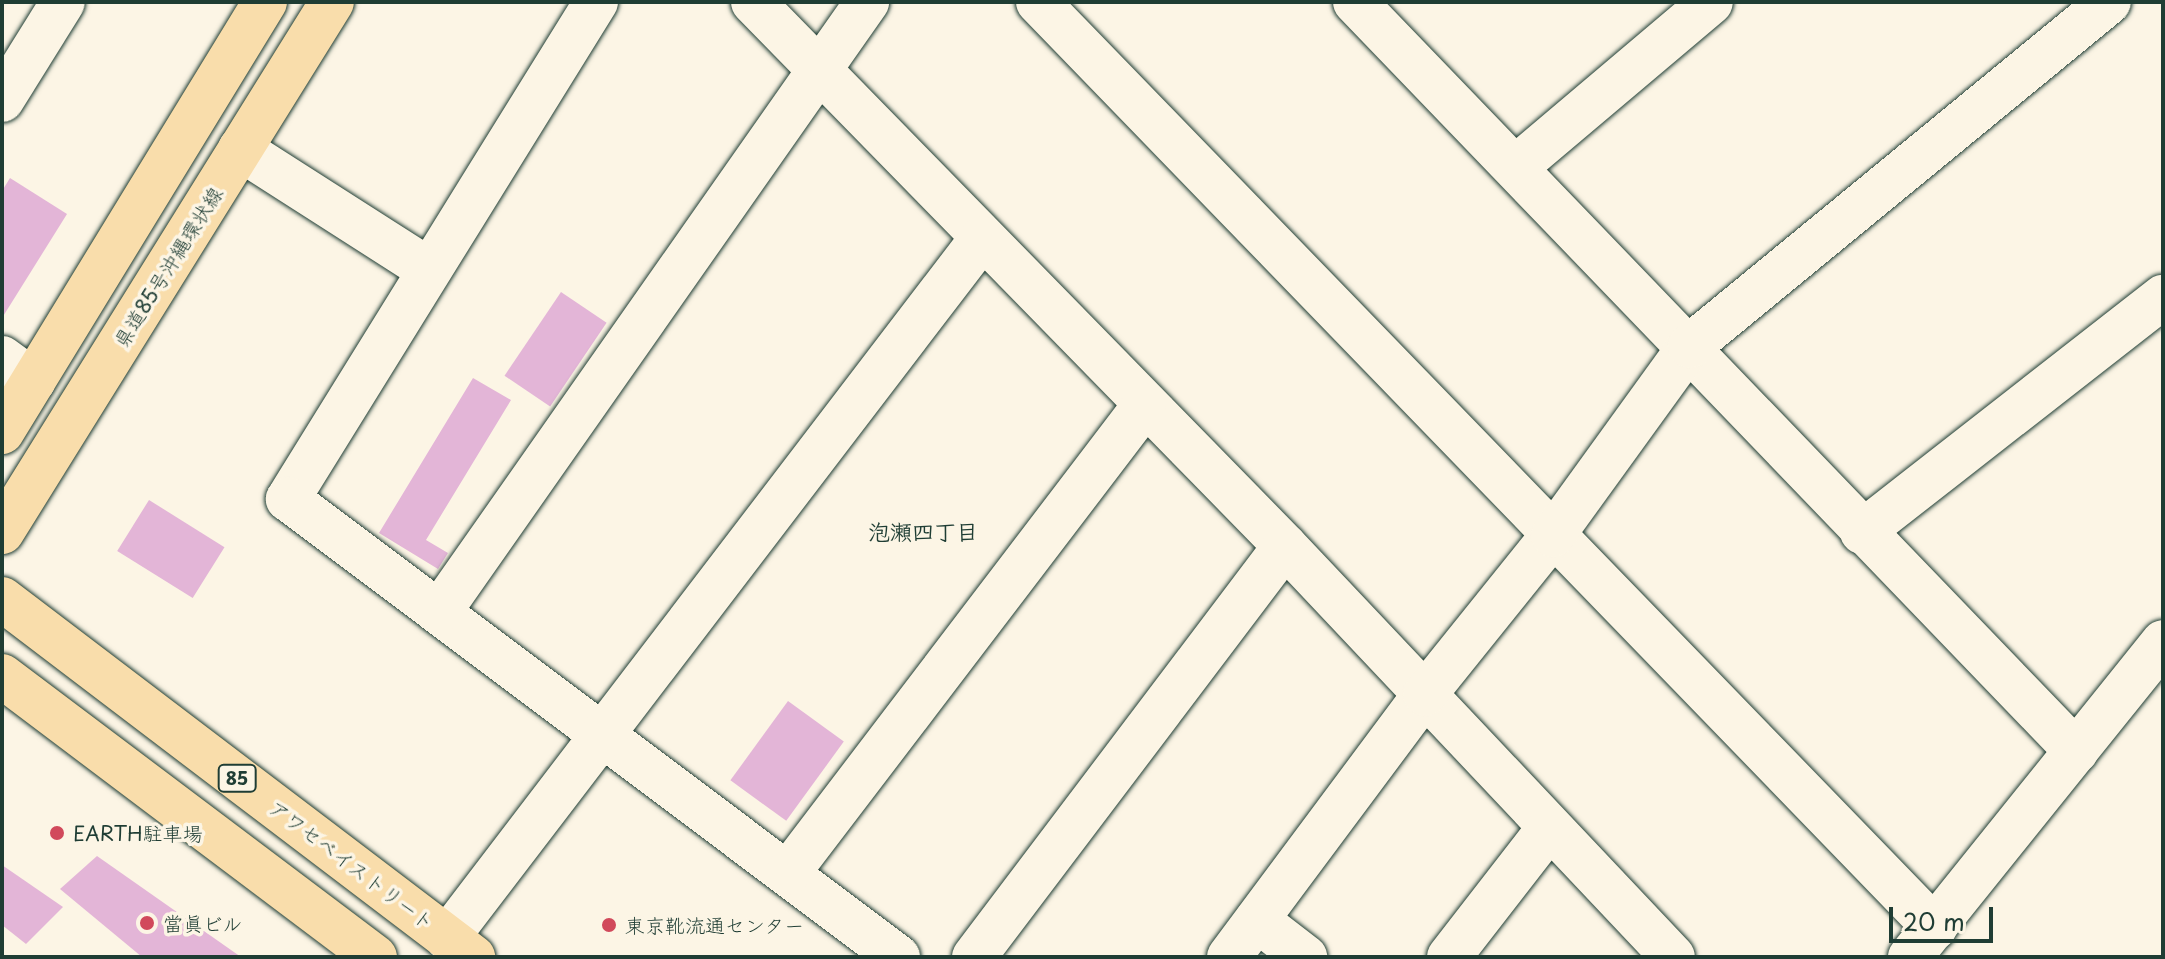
<!DOCTYPE html>
<meta charset="utf-8">
<style>
body{margin:0}
#map{position:relative;width:2165px;height:959px;overflow:hidden;background:#fcf5e5;font-family:"Playpen Sans","Klee One",sans-serif}
div>[style]{position:absolute}
.building>*{inset:0;background:#e3b5d7;transform-origin:0 0}
.roads{filter:drop-shadow(0 0 2px #1f3d34) drop-shadow(0 0 2px #1f3d34)}
.minor>*{height:44px;margin:-22px;padding:0 22px;transform-origin:22px;border-radius:22px;background:#fcf5e5}
.major>*{height:44px;margin:-22px;padding:0 22px;transform-origin:22px;border-radius:22px;background:#f9ddab}
.dots>*{width:22px;height:22px;translate:-50% -50%;box-sizing:border-box;border:4px solid #fcf5e5;border-radius:50%}
span{translate:-50% -50%;white-space:nowrap;text-align:center;line-height:1.15;-webkit-text-stroke:7px #fcf5e5;paint-order:stroke}
.shield-label span{padding:2px 6px;background:#fcf5e5;border:2px solid;border-radius:6px;-webkit-text-stroke-width:0}
.shield-label{font-size:18px;color:#1f3d34;font-weight:700}
.street-label{font-size:20px;color:#1f3d34}
.poi-label{font-size:20px;color:#1f3d34}
.left{translate:0 -50%;text-align:left}
.neighbourhood-label{font-size:22px;color:#1f3d34;font-weight:700}
.frame{position:absolute;inset:0;border:4px solid #1f3d34;pointer-events:none}
.scale{position:absolute;left:1889px;top:907px;width:104px;height:36px;box-sizing:border-box;border:4px solid #1f3d34;border-top:0;padding-left:10px;font-size:24px;line-height:28px;white-space:nowrap;color:#1f3d34;-webkit-text-stroke:6px #fcf5e5;paint-order:stroke}
</style>
<div id="map">
<div class="building">
<div style="clip-path:polygon(10px 178px,67px 214px,2px 318px,2px 191px)"></div>
<div style="left:561px;top:292px;width:55px;height:101px;rotate:34deg"></div>
<div style="clip-path:polygon(473px 378px,511px 400px,426px 540px,448px 553px,438px 569px,379px 533px)"></div>
<div style="left:149px;top:500px;width:89px;height:60px;rotate:32deg"></div>
<div style="left:788px;top:701px;width:69px;height:98px;rotate:36deg"></div>
<div style="clip-path:polygon(97px 856px,241px 957px,142px 957px,60px 889px)"></div>
<div style="clip-path:polygon(2px 865px,63px 907px,26px 944px,2px 925px)"></div>
</div>
<div class="roads">
<div class="minor">
<div style="left:596px;top:2px;width:585px;rotate:121.79deg"></div>
<div style="left:288px;top:499px;width:763px;rotate:36.9deg"></div>
<div style="left:753px;top:2px;width:761px;rotate:45.64deg"></div>
<div style="left:1285px;top:546px;width:565px;rotate:46.65deg"></div>
<div style="left:1038px;top:2px;width:1289px;rotate:45.91deg"></div>
<div style="left:1355px;top:2px;width:1040px;rotate:46.09deg"></div>
<div style="left:2px;top:100px;width:115px;rotate:-58.1deg"></div>
<div style="left:240px;top:149px;width:223px;rotate:32.6deg"></div>
<div style="left:1516px;top:167px;width:255px;rotate:-40.2deg"></div>
<div style="left:2px;top:358px;width:39px;rotate:36deg"></div>
<div style="left:1862px;top:532px;width:382px;rotate:-38deg"></div>
<div style="left:440px;top:611px;width:744px;rotate:-54.96deg"></div>
<div style="left:788px;top:873px;width:587px;rotate:-52.68deg"></div>
<div style="left:1257px;top:920px;width:61px;rotate:37.6deg"></div>
<div style="left:447px;top:938px;width:881px;rotate:-52.61deg"></div>
<div style="left:974px;top:957px;width:515px;rotate:-52.89deg"></div>
<div style="left:1229px;top:957px;width:328px;rotate:-53.3deg"></div>
<div style="left:1425px;top:694px;width:204px;rotate:-51.2deg"></div>
<div style="left:1553px;top:535px;width:233px;rotate:-54.1deg"></div>
<div style="left:1690px;top:346px;width:542px;rotate:-39.39deg"></div>
<div style="left:1449px;top:957px;width:163px;rotate:-52.2deg"></div>
<div style="left:1910px;top:957px;width:404px;rotate:-51.2deg"></div>
</div>
<div class="major">
<div style="left:2px;top:432px;width:504px;rotate:-58.55deg"></div>
<div style="left:2px;top:532px;width:624px;rotate:-58.09deg"></div>
<div style="left:2px;top:599px;width:592px;rotate:37.24deg"></div>
<div style="left:2px;top:676px;width:467px;rotate:37deg"></div>
</div>
</div>
<div class="dots">
<div style="left:57px;top:833px;background:#d1495b"></div>
<div style="left:147px;top:923px;background:#d1495b"></div>
<div style="left:609px;top:925px;background:#d1495b"></div>
</div>
<div class="shield-label">
<span style="left:237px;top:778px">85</span>
</div>
<div class="street-label">
<span style="left:168px;top:267px;rotate:-58deg">県道85号沖縄環状線</span>
<span style="left:352px;top:865px;rotate:37deg">アワセベイストリート</span>
</div>
<div class="poi-label">
<span class="left" style="left:73px;top:833px">EARTH駐車場</span>
<span class="left" style="left:163px;top:923px">當眞ビル</span>
<span class="left" style="left:625px;top:925px">東京靴流通センター</span>
</div>
<div class="neighbourhood-label">
<span style="left:923px;top:531px">泡瀬四丁目</span>
</div>
<div class="frame"></div>
<div class="scale">20 m</div>
</div>
